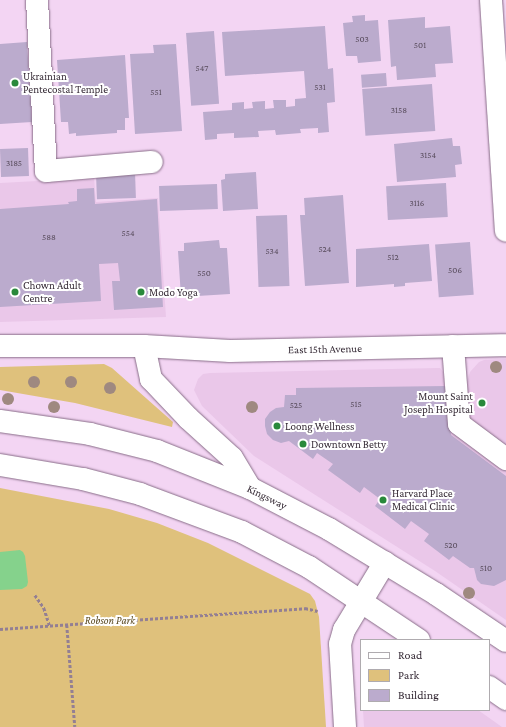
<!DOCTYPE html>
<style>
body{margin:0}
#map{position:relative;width:506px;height:727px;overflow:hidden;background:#f3d5f3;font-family:"Crimson Pro",serif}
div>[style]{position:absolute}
.built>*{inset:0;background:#eac7e9}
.green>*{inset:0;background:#dfc17c}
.water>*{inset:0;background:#85d28c}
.building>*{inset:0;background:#bbabcd;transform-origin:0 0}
.path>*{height:2.5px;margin-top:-1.25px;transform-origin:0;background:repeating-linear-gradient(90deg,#937f93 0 3px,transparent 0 5px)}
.roads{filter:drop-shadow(0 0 1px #886d88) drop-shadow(0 0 1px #886d88)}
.minor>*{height:22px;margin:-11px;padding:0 11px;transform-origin:11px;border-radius:11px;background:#fff}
.major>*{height:22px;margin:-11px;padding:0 11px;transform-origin:11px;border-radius:11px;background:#fff}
.trees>*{width:12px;height:12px;margin:-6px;border-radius:50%;background:#9f8980}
.dots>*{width:11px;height:11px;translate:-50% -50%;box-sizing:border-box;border:2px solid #fff;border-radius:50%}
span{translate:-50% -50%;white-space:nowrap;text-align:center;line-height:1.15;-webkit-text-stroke:4px #fff;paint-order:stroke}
.number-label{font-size:9px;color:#584c5c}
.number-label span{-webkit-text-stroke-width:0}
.poi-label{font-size:11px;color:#372c37}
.left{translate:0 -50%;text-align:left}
.right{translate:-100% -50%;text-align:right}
.street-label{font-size:11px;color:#372c37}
.park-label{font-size:11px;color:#5b4a22;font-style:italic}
.legend{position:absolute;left:360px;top:639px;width:130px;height:72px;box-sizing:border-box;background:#fff;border:1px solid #afabaf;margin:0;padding:5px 7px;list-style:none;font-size:12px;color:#372c37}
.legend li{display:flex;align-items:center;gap:8px;height:20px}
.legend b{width:20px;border:1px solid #afabaf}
</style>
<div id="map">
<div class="built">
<div style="clip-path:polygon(94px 178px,96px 202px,158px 198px,166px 317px,0 322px,0 183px)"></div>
<div style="clip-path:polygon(506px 359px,506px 620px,435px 571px,254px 456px,202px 406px,194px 390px,198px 379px,203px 374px,210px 373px,437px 368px,440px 368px,443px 372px,445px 382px,467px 382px,470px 372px,479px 362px,484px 360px)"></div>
<div style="clip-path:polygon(363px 710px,478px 710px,502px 727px,364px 727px)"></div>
</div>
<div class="green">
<div style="clip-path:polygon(104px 364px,112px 368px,173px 422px,172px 427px,75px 403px,0 390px,0 367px)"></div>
<div style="clip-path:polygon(0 488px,109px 509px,157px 523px,208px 543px,310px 594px,315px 601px,319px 617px,326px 727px,0 727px)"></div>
</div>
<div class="water">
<div style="clip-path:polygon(20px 550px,23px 552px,25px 556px,28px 582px,27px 586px,22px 589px,0 590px,0 552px)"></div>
</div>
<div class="building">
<div style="clip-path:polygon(365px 15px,365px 21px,378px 20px,381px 61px,358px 63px,357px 56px,346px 56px,343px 23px,353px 22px,352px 16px)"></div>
<div style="clip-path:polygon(425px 17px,425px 28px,450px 26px,453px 63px,435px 64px,436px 77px,397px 80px,396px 66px,391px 67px,388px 20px)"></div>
<div style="clip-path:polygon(325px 26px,328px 69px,333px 68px,335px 102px,327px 103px,329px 132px,318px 133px,318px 128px,300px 129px,301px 133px,276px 135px,275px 130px,258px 131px,259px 137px,234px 138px,234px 133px,217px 134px,217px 139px,205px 140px,203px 112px,232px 110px,232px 103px,244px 102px,244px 109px,253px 108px,252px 102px,265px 101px,265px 109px,274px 108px,273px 100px,286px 100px,286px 107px,295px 106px,295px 99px,306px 98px,304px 71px,225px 76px,222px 32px)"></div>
<div style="left:214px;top:31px;width:73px;height:28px;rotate:86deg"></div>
<div style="clip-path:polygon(27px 42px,32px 122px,0 124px,0 44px)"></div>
<div style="clip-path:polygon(176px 44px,182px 131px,135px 134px,130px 54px,154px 53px,153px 45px)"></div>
<div style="clip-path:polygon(125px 55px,129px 118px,125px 118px,125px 130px,117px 130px,117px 133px,76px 136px,76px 133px,69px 134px,68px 122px,61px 122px,57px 60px)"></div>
<div style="left:386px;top:73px;width:13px;height:25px;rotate:86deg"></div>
<div style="left:432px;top:84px;width:47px;height:70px;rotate:86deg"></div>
<div style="clip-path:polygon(452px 138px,453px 146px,460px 146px,462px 164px,455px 165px,456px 177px,397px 182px,394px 144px)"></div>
<div style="left:28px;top:148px;width:28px;height:28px;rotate:88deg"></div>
<div style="left:135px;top:172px;width:26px;height:39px;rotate:88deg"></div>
<div style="clip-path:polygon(256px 172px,258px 209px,223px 211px,221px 180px,225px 179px,225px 174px)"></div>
<div style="left:446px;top:183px;width:34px;height:60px;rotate:87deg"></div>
<div style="left:217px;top:184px;width:25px;height:58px;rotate:88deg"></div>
<div style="clip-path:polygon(94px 188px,95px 204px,157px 199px,163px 307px,114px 310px,112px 281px,120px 281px,118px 263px,99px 264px,101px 301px,0 307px,0 209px,69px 204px,68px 202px,77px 201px,77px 189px)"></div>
<div style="clip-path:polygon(343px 195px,349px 283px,305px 286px,300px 215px,305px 215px,304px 198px)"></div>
<div style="left:287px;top:215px;width:71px;height:31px;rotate:88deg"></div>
<div style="clip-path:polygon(219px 240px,220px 248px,227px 248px,230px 294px,181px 297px,178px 251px,184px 251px,184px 243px)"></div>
<div style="left:470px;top:242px;width:53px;height:35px;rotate:86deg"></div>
<div style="clip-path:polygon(429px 244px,432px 281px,405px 283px,405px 286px,394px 287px,394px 284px,356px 287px,356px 249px)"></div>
<div style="clip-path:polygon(446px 386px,451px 435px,506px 476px,506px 580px,494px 586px,481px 584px,477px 580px,474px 568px,470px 568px,453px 556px,449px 560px,424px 541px,429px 534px,411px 521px,405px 529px,375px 506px,380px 499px,364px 487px,360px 493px,328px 470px,333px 464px,317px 453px,313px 459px,289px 441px,281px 443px,273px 440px,267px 434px,265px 426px,265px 419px,270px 412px,276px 408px,284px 407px,285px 395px,296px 395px,296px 388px)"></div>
</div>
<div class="path">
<div style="left:35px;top:595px;width:16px;rotate:55deg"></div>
<div style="left:44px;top:608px;width:19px;rotate:72deg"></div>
<div style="left:67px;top:625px;width:102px;rotate:85.5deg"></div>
<div style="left:0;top:629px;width:306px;rotate:-3.9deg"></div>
<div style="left:305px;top:608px;width:13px;rotate:13deg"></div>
</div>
<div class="roads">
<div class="minor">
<div style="left:37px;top:0;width:171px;rotate:87deg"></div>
<div style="left:46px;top:171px;width:106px;rotate:-4.9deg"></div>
<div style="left:491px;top:0;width:231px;rotate:86.3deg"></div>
<div style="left:0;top:346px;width:144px"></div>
<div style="left:144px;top:346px;width:86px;rotate:3.3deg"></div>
<div style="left:230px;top:351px;width:276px;rotate:-1.2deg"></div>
<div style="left:144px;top:346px;width:34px;rotate:78deg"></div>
<div style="left:151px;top:379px;width:54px;rotate:46.5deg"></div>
<div style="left:188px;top:418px;width:59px;rotate:42.3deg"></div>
<div style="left:232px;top:458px;width:35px;rotate:59deg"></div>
<div style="left:453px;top:346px;width:78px;rotate:85.6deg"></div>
<div style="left:459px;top:424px;width:59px;rotate:36.7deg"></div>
<div style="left:345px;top:727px;width:83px;rotate:-93.4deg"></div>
<div style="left:340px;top:644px;width:15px;rotate:-74deg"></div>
<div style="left:344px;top:630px;width:79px;rotate:-58.9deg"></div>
</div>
<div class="major">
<div style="left:0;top:421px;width:91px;rotate:8.2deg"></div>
<div style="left:90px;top:434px;width:69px;rotate:14.2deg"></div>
<div style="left:157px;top:451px;width:100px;rotate:21.7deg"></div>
<div style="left:250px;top:488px;width:89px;rotate:27.4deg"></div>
<div style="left:329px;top:529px;width:125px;rotate:31.3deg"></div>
<div style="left:436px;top:594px;width:84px;rotate:33.9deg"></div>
<div style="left:0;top:465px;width:84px;rotate:9.6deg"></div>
<div style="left:83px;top:479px;width:59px;rotate:14.7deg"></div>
<div style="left:140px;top:494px;width:109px;rotate:20.4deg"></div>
<div style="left:242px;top:532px;width:76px;rotate:27.6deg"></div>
<div style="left:309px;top:567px;width:132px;rotate:33.6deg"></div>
<div style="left:489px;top:687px;width:21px;rotate:35deg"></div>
</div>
</div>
<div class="trees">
<div style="left:496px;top:367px"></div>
<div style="left:34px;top:382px"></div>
<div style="left:71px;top:382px"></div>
<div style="left:110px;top:388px"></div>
<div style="left:8px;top:399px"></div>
<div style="left:54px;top:407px"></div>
<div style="left:252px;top:407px"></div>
<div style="left:469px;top:593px"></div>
</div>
<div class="dots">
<div style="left:15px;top:83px;background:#29893b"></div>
<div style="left:15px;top:292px;background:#29893b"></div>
<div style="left:141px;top:292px;background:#29893b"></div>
<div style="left:482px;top:403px;background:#29893b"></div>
<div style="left:277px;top:426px;background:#29893b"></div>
<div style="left:303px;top:444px;background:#29893b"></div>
<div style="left:383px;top:500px;background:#29893b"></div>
</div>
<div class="number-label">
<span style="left:362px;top:39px">503</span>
<span style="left:420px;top:45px">501</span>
<span style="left:202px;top:68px">547</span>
<span style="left:320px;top:87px">531</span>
<span style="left:156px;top:92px">551</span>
<span style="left:399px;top:110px">3158</span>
<span style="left:428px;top:155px">3154</span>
<span style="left:14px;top:163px">3185</span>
<span style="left:417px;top:203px">3116</span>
<span style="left:128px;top:233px">554</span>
<span style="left:49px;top:237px">588</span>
<span style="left:325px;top:249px">524</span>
<span style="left:272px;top:251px">534</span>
<span style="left:393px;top:257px">512</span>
<span style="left:455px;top:270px">506</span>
<span style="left:204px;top:273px">550</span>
<span style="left:356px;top:404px">515</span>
<span style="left:296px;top:405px">525</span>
<span style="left:451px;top:545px">520</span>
<span style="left:486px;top:568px">510</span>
</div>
<div class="poi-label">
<span class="left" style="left:23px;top:83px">Ukrainian<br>Pentecostal Temple</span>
<span class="left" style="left:23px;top:292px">Chown Adult<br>Centre</span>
<span class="left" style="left:149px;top:292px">Modo Yoga</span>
<span class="right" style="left:473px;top:403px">Mount Saint<br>Joseph Hospital</span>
<span class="left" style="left:285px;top:426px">Loong Wellness</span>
<span class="left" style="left:311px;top:444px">Downtown Betty</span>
<span class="left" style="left:392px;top:500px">Harvard Place<br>Medical Clinic</span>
</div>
<div class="street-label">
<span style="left:325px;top:349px;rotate:-1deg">East 15th Avenue</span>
<span style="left:267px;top:497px;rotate:26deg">Kingsway</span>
</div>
<div class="park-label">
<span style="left:110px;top:620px">Robson Park</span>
</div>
<ul class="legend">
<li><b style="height:5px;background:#fff"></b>Road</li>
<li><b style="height:11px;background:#dfc17c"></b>Park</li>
<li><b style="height:11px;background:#bbabcd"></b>Building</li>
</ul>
</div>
